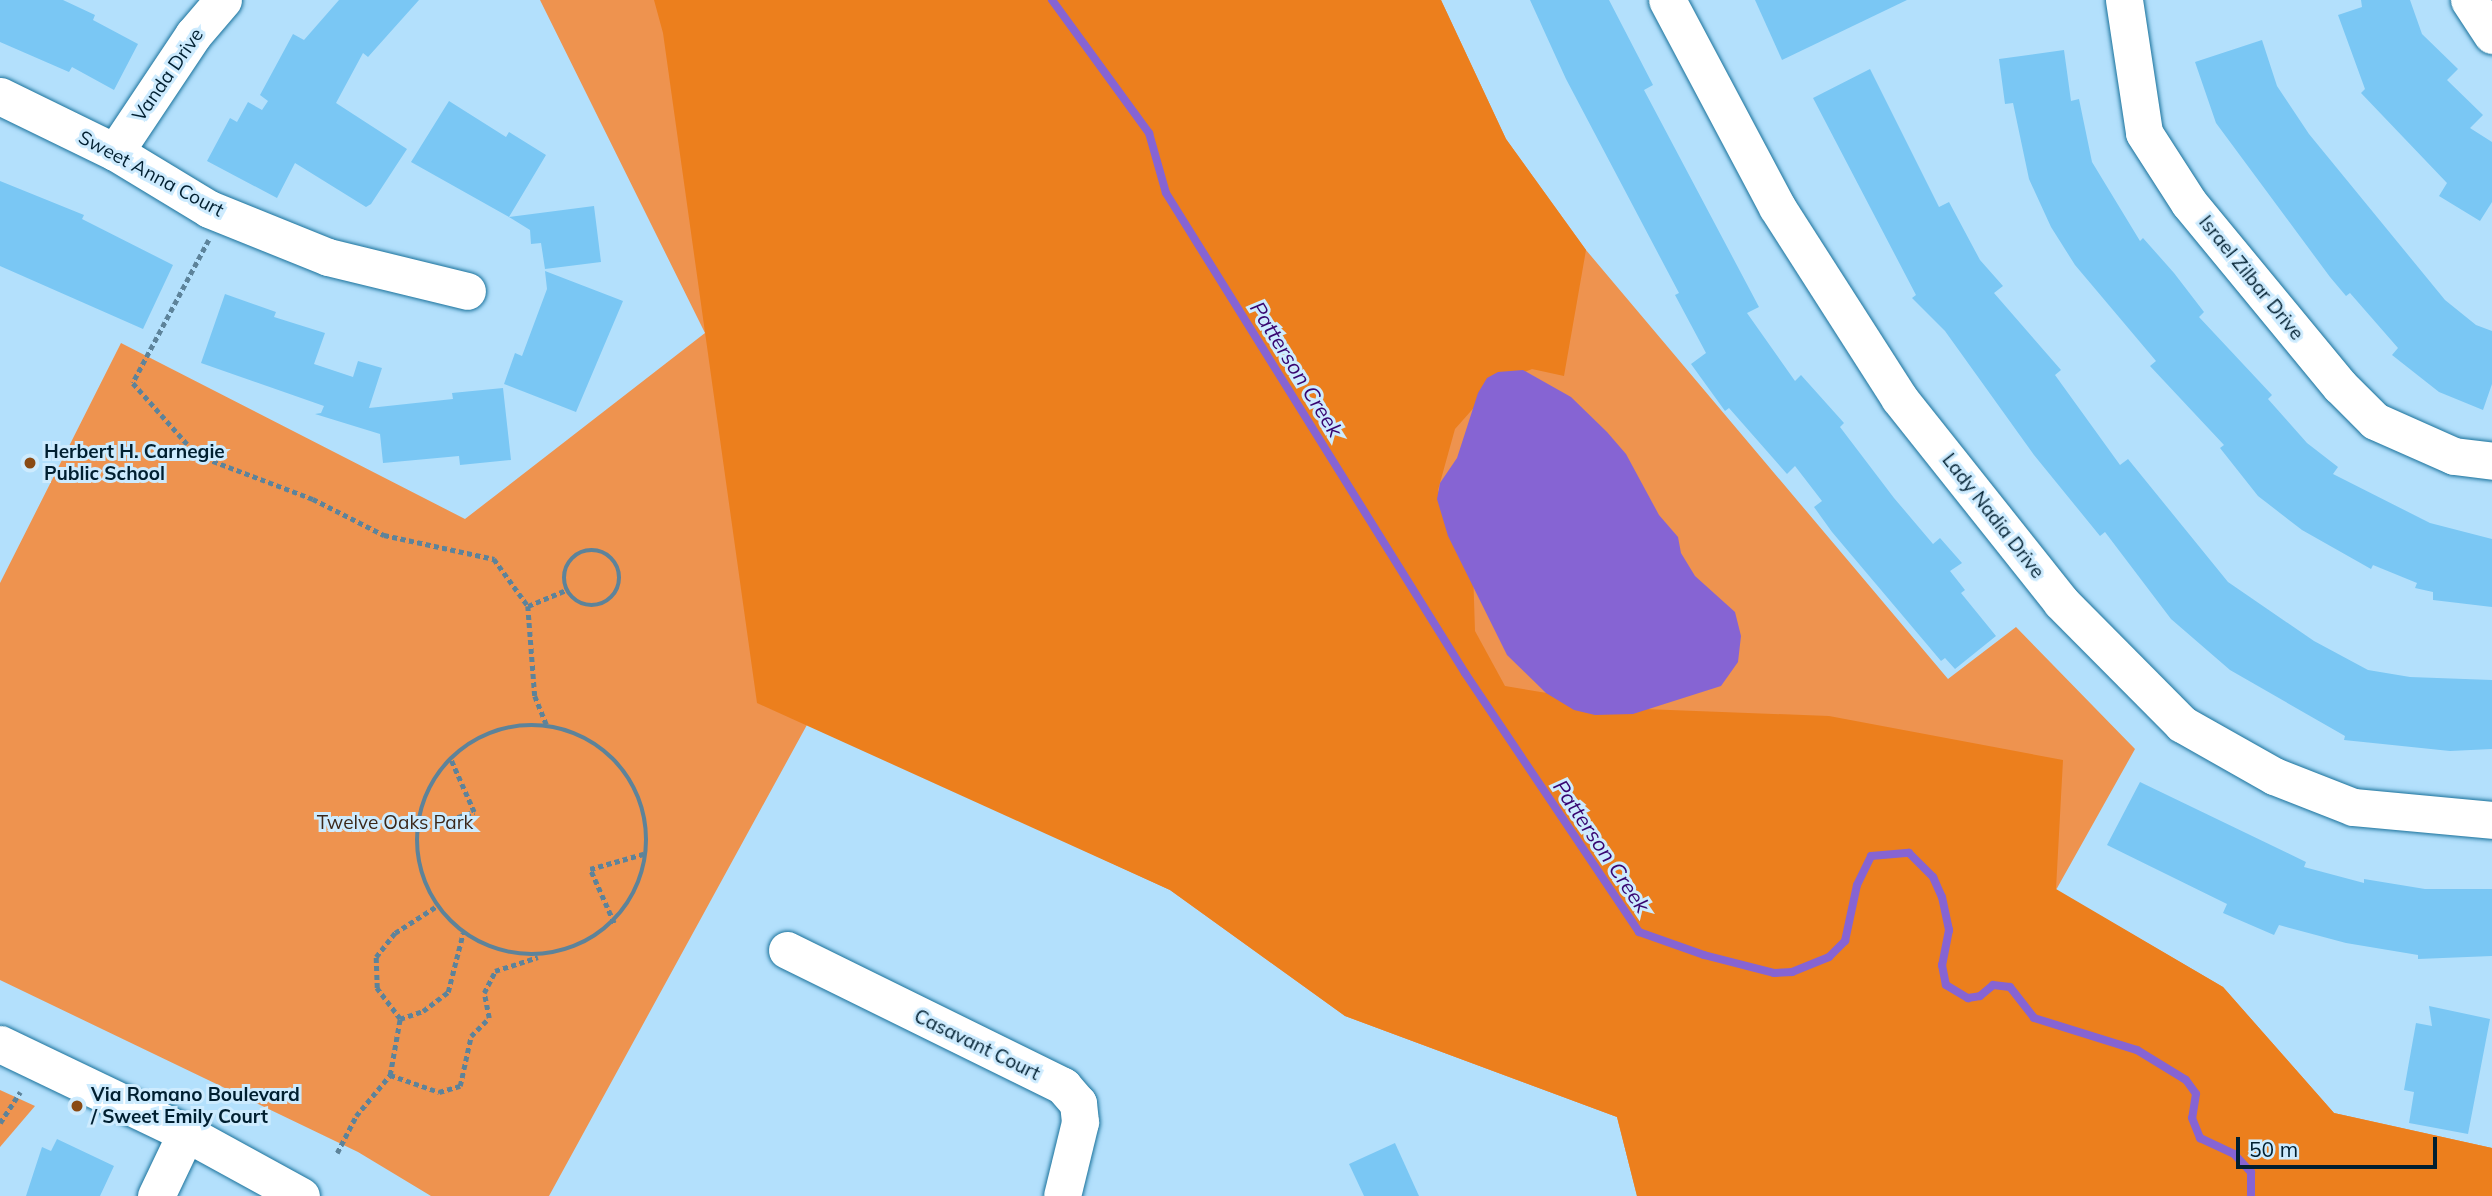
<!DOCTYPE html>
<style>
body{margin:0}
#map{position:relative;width:2492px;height:1196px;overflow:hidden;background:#b3e0fc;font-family:Mulish,sans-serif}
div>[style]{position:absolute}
.green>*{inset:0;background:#ee934f}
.forest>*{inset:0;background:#ec7f1d}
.water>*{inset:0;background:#8664d3}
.stream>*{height:8px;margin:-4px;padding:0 4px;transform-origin:4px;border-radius:4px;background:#8664d3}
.building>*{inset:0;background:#7ac7f4}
.path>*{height:4.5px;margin-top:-2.25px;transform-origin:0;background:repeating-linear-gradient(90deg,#5d839a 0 5px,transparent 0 8.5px)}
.path>.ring{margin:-2.25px;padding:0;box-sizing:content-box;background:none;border:4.5px solid #5d839a;border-radius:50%}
.roads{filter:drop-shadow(0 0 2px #19719b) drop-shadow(0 0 2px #19719b)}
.minor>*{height:37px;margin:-18.5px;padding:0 18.5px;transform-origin:18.5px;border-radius:18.5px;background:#fff}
.dots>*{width:19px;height:19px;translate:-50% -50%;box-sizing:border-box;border:4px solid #cdebfe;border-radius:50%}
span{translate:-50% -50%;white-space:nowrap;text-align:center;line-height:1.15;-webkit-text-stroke:6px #cdebfe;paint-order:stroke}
.street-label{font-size:19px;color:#001f30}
.poi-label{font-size:19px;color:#001f30;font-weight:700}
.left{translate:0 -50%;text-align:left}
.park-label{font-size:19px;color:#3c281a}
.water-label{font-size:21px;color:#370570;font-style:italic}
.scale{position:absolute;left:2236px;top:1137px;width:201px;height:32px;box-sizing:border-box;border:4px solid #001f30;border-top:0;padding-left:9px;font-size:21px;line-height:24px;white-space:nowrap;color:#001f30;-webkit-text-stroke:5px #cdebfe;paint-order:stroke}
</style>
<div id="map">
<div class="green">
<div style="clip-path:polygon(540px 0,1441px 0,1506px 139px,1586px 250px,1948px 679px,2016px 627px,2135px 749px,2056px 890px,2223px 987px,2334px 1113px,2492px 1148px,2492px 1196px,1637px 1196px,1617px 1117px,1345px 1016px,1170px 890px,808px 723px,549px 1196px,431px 1196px,358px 1152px,0 980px,0 583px,121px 343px,465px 519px,705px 333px)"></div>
<div style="clip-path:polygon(0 1090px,35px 1106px,0 1147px)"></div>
</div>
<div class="forest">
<div style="clip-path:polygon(654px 0,1441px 0,1506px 139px,1586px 250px,1564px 376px,1532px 369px,1494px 385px,1455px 429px,1438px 490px,1449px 522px,1472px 538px,1475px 631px,1505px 686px,1644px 709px,1829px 716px,2063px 760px,2056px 889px,2223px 987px,2334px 1113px,2492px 1148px,2492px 1196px,1637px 1196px,1617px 1117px,1345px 1016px,1170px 890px,757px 703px,663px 33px)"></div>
</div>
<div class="water">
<div style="clip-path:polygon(1523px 370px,1571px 397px,1607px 432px,1626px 454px,1659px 515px,1678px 537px,1681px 553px,1695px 576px,1735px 612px,1741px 636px,1738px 662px,1721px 686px,1633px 714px,1595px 715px,1574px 710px,1546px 693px,1507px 655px,1448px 536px,1437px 499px,1440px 483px,1457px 458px,1478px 393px,1487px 378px,1498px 372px)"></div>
</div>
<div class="stream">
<div style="left:1052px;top:0;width:165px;rotate:53.9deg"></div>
<div style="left:1149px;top:133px;width:62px;rotate:74.2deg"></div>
<div style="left:1166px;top:193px;width:566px;rotate:58.08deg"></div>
<div style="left:1465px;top:673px;width:312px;rotate:56.1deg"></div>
<div style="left:1639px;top:932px;width:69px;rotate:19.5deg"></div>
<div style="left:1704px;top:955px;width:72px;rotate:14.4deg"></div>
<div style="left:1774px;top:973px;width:18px;rotate:-3deg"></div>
<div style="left:1792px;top:972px;width:40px;rotate:-22deg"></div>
<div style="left:1829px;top:957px;width:23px;rotate:-45deg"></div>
<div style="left:1845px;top:941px;width:57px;rotate:-77.9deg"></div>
<div style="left:1857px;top:885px;width:32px;rotate:-64deg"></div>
<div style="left:1871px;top:856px;width:38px;rotate:-5deg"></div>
<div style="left:1909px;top:853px;width:34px;rotate:45deg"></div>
<div style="left:1933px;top:877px;width:22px;rotate:66deg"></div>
<div style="left:1942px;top:897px;width:34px;rotate:78deg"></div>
<div style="left:1949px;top:930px;width:36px;rotate:101deg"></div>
<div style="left:1942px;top:965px;width:20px;rotate:79deg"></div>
<div style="left:1946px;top:985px;width:26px;rotate:31deg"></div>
<div style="left:1968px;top:998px;width:12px;rotate:-9deg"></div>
<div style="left:1980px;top:996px;width:17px;rotate:-40deg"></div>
<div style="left:1993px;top:985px;width:17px;rotate:7deg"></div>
<div style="left:2010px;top:987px;width:39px;rotate:52deg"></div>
<div style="left:2034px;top:1018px;width:108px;rotate:17.3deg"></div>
<div style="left:2137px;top:1050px;width:57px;rotate:31.5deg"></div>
<div style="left:2186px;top:1080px;width:17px;rotate:54deg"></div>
<div style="left:2196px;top:1094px;width:24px;rotate:99deg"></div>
<div style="left:2192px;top:1118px;width:22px;rotate:68deg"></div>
<div style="left:2200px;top:1138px;width:38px;rotate:25deg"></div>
<div style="left:2234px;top:1154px;width:25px;rotate:47deg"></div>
<div style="left:2251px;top:1172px;width:24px;rotate:90deg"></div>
</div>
<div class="building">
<div style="clip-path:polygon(0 0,63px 0,95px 15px,93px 20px,138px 44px,114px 90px,72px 67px,69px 72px,0 42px)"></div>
<div style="clip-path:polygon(339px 0,419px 0,368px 57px,363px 53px,336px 103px,407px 149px,371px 204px,366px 207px,295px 163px,277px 198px,207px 161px,230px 118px,237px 122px,248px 102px,262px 110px,268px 101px,260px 95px,293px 34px,304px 40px)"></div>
<div style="clip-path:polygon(1530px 0,1609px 0,1653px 85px,1644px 90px,1759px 307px,1747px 313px,1795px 381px,1801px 375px,1844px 423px,1840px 427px,1894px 498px,1933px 544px,1940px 538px,1962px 563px,1950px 571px,1965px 590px,1961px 593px,1996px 636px,1955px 669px,1945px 658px,1941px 661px,1832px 532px,1814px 507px,1822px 501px,1795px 466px,1787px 474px,1729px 408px,1725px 411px,1691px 364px,1706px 353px,1675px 295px,1679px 293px,1566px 79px)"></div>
<div style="clip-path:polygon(1755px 0,1907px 0,1782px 60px)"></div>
<div style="clip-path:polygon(2361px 0,2410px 0,2422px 34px,2458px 69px,2447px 80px,2483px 115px,2470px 128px,2492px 142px,2492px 202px,2480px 221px,2439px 196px,2447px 183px,2361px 93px,2365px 89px,2338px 15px,2362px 7px)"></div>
<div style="clip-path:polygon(2262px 40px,2277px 86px,2309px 134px,2445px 300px,2476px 325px,2492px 331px,2492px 384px,2483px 410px,2439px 392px,2392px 355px,2398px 348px,2350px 293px,2346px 296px,2330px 277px,2216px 123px,2195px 62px)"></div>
<div style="clip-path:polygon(2064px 50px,2071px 101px,2079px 99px,2092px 162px,2140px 241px,2143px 238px,2174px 273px,2204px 312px,2199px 317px,2272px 395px,2268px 399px,2307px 443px,2338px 467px,2333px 474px,2430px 523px,2492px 539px,2492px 607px,2433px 600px,2433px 592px,2415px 588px,2417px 583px,2373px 565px,2371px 569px,2302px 530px,2258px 496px,2220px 448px,2224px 445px,2150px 366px,2156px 361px,2075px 265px,2051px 227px,2029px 179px,2013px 103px,2005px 104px,1999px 59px)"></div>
<div style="clip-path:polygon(1870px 69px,1939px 207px,1949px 202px,1980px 260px,2003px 286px,1994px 293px,2061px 370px,2055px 375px,2120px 465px,2128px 459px,2228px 582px,2314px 641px,2368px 670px,2410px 677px,2492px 680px,2492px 749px,2450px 751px,2344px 740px,2345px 736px,2230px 670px,2171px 619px,2105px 532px,2100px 536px,2034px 455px,1945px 331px,1912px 298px,1916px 295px,1813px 98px)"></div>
<div style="clip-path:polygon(449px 101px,506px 137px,509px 132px,546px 155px,509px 217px,411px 162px)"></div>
<div style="clip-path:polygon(0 181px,84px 215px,82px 219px,173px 265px,143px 329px,0 266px)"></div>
<div style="clip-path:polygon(594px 206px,601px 262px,545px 269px,541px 243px,531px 244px,530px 230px,509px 217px)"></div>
<div style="clip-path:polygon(545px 271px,623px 301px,576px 412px,504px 384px,515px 353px,522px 356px,547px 289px)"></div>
<div style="clip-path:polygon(225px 294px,276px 312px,274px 317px,325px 333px,314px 364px,353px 377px,358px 361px,382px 368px,369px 408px,453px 399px,452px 393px,503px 388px,511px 460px,460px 465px,459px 456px,383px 463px,380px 434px,315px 414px,321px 413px,324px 406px,201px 363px)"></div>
<div style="clip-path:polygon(2140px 782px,2306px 862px,2304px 867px,2364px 883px,2364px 879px,2425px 889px,2492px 889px,2492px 956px,2418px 959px,2418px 955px,2346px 943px,2279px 925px,2274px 935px,2223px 913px,2227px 904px,2107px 845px)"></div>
<div style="clip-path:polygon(2429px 1006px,2490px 1019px,2468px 1134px,2409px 1123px,2414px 1092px,2404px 1090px,2416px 1023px,2432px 1026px)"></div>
<div style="clip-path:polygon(57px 1139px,114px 1166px,100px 1196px,26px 1196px,42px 1147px,51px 1151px)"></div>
<div style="clip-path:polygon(1395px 1143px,1419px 1196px,1364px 1196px,1349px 1164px)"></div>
</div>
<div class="path">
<div style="left:209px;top:240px;width:162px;rotate:118deg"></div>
<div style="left:133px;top:383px;width:96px;rotate:48.4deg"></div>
<div style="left:197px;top:455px;width:124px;rotate:20.8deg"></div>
<div style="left:313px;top:499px;width:80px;rotate:26.9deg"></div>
<div style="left:384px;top:535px;width:113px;rotate:12.3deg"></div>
<div style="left:494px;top:559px;width:58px;rotate:54.1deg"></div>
<div style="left:528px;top:606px;width:90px;rotate:85.6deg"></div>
<div style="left:535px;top:696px;width:32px;rotate:68deg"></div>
<div class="ring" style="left:564px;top:550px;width:51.5px;height:51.5px"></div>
<div style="left:528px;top:606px;width:41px;rotate:-22.8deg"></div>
<div class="ring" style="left:417px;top:725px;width:225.5px;height:225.5px"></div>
<div style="left:417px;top:830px;width:60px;rotate:-17.5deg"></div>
<div style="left:474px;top:812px;width:57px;rotate:-113.9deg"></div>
<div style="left:614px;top:923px;width:59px;rotate:-114deg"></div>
<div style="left:590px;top:869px;width:59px;rotate:-15.7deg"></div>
<div style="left:400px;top:1019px;width:24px;rotate:-19deg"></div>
<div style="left:423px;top:1011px;width:31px;rotate:-37deg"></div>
<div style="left:448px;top:992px;width:61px;rotate:-75.7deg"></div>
<div style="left:390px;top:1075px;width:52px;rotate:19.1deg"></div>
<div style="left:439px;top:1092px;width:22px;rotate:-16deg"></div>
<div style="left:460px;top:1086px;width:51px;rotate:-77.6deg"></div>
<div style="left:471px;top:1036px;width:25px;rotate:-45deg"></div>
<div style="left:489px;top:1018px;width:25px;rotate:-101deg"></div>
<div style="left:484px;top:993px;width:25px;rotate:-63deg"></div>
<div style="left:495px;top:971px;width:45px;rotate:-18deg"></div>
<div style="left:0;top:1123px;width:37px;rotate:-57deg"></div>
<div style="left:337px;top:1153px;width:42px;rotate:-62.8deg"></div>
<div style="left:356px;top:1116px;width:53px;rotate:-50.3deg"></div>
<div style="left:390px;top:1075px;width:57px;rotate:-79.9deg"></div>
<div style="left:400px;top:1019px;width:39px;rotate:-127deg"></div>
<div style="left:377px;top:988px;width:31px;rotate:-92deg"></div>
<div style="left:376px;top:957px;width:31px;rotate:-52deg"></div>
<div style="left:395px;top:933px;width:50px;rotate:-32.7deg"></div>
</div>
<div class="roads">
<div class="minor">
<div style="left:1667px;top:0;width:234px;rotate:62deg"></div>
<div style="left:1777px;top:207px;width:227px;rotate:57.4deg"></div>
<div style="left:1899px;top:398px;width:260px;rotate:51.5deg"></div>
<div style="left:2061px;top:602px;width:172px;rotate:45.2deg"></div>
<div style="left:2182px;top:724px;width:106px;rotate:29.5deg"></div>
<div style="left:2274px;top:776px;width:85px;rotate:21.4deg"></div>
<div style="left:2353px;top:807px;width:140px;rotate:5.3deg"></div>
<div style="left:2124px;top:0;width:134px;rotate:81.4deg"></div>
<div style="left:2144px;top:133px;width:83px;rotate:57.3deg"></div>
<div style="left:2189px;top:203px;width:237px;rotate:50.5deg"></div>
<div style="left:2340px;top:386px;width:49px;rotate:45deg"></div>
<div style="left:2375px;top:421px;width:86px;rotate:23.9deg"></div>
<div style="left:2454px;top:456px;width:38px;rotate:7deg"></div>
<div style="left:2469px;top:0;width:42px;rotate:56.7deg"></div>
<div style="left:0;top:96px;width:128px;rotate:26deg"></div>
<div style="left:115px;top:152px;width:110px;rotate:31.2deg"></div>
<div style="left:209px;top:209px;width:128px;rotate:22deg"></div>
<div style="left:328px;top:257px;width:143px;rotate:13.7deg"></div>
<div style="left:115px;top:152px;width:141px;rotate:-56.3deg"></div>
<div style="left:193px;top:35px;width:46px;rotate:-49.4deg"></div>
<div style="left:787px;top:950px;width:308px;rotate:26.2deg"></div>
<div style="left:1063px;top:1086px;width:23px;rotate:49deg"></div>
<div style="left:1078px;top:1103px;width:19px;rotate:84deg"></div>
<div style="left:1080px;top:1122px;width:76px;rotate:103.7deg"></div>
<div style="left:0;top:1044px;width:206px;rotate:25.6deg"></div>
<div style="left:186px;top:1133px;width:131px;rotate:28.7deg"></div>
<div style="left:156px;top:1196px;width:70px;rotate:-64.5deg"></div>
</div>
</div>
<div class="dots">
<div style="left:30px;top:463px;background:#8a4a13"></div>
<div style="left:77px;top:1106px;background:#8a4a13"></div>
</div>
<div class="street-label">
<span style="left:168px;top:75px;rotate:-55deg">Vanda Drive</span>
<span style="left:151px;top:174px;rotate:28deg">Sweet Anna Court</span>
<span style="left:2251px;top:278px;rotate:51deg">Israel Zilbar Drive</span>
<span style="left:1993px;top:516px;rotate:52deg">Lady Nadia Drive</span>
<span style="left:977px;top:1045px;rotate:26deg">Casavant Court</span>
</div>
<div class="poi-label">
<span class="left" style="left:44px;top:463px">Herbert H. Carnegie<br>Public School</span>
<span class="left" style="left:91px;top:1106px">Via Romano Boulevard<br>/ Sweet Emily Court</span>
</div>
<div class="park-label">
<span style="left:395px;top:823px">Twelve Oaks Park</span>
</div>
<div class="water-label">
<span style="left:1297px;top:369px;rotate:58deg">Patterson Creek</span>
<span style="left:1602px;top:846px;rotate:56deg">Patterson Creek</span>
</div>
<div class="scale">50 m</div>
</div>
